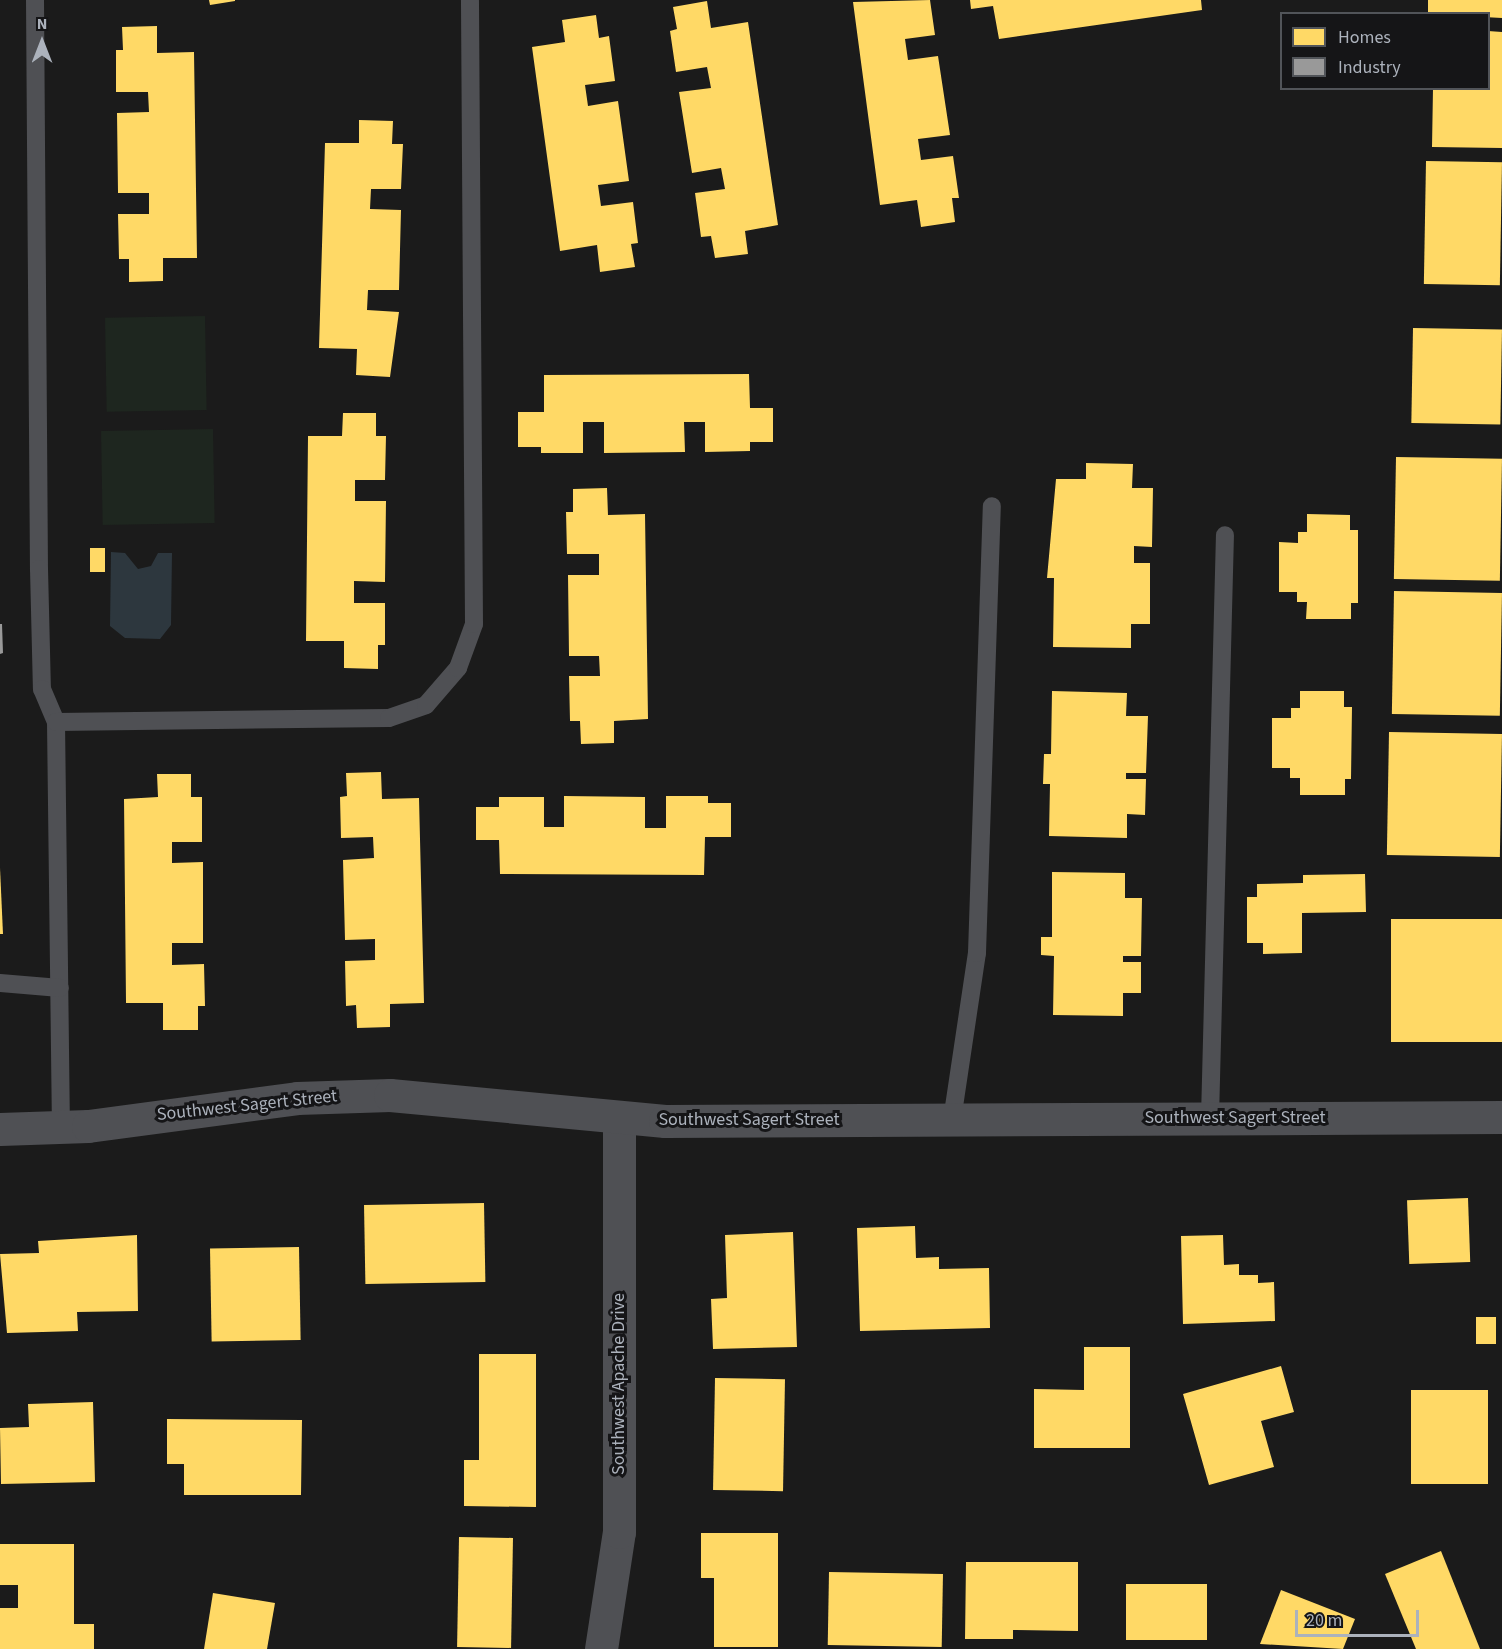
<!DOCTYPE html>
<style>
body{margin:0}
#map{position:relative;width:1502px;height:1649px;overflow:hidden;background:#1b1b1b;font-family:"Source Sans 3",sans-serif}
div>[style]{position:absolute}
.green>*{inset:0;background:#1e261f;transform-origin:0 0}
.water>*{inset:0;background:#2d373e}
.homes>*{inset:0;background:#ffd966;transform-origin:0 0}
.industry>*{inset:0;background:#999}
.service>*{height:18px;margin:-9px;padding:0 9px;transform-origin:9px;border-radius:9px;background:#4f5054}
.minor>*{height:33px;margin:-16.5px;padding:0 16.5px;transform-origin:16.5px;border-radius:16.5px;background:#4f5054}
.tertiary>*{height:33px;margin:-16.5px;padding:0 16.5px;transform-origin:16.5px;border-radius:16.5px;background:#4f5054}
span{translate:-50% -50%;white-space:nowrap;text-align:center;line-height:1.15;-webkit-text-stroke:6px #151517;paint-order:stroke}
.street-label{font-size:18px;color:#acb2bc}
.legend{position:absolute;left:1280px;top:12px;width:210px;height:78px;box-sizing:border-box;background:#151517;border:2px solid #515459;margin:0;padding:8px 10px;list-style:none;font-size:18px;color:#acb2bc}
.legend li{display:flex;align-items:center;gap:12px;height:30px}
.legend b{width:30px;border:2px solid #515459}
.north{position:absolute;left:12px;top:12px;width:60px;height:60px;-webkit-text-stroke:4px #151517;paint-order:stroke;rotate:0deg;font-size:16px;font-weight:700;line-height:24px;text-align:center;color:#acb2bc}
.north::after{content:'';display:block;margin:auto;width:21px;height:27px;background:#acb2bc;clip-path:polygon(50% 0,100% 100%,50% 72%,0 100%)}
.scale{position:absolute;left:1295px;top:1610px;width:124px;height:27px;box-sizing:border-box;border:3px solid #acb2bc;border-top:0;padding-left:8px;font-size:18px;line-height:21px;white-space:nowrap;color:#acb2bc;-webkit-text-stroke:4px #151517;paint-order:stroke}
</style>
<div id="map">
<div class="green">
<div style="left:205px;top:316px;width:94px;height:100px;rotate:89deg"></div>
<div style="left:213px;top:429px;width:94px;height:112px;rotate:89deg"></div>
</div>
<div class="water">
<div style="clip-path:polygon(111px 552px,125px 553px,138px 569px,151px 566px,158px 553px,172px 553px,171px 625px,160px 639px,125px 638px,110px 626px)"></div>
</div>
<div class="homes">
<div style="clip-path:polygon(209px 0,235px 0,235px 1px,210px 5px)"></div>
<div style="clip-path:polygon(930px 0,935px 35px,905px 39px,908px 60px,938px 56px,950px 135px,918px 139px,921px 160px,953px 156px,959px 198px,952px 198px,955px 222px,921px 227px,917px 200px,880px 205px,853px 2px)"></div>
<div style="clip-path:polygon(970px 0,1201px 0,1202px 10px,999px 39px,993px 6px,971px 9px)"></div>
<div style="clip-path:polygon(1428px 0,1502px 0,1502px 18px,1428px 14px)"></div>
<div style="clip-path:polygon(707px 1px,711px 28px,748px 22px,778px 225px,745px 231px,748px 254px,715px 258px,711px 236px,701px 237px,695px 193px,725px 189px,721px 168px,692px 173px,679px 92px,711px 88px,707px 67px,676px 72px,670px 31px,677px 29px,673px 7px)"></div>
<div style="clip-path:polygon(596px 15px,599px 38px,609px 36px,615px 81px,585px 85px,588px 106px,618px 101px,629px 181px,598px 185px,601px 206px,633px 202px,638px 243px,631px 244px,635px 267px,600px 272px,597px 245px,560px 251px,532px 47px,565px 42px,562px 20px)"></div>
<div style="clip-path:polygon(157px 26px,157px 53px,194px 52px,197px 258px,163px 258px,163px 281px,129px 282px,129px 259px,119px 259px,118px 214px,149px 214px,149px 193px,118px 193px,117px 113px,149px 112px,148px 92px,116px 92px,116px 50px,123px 50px,122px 27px)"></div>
<div style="clip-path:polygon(1488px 31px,1502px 32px,1502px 148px,1432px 147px,1433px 88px,1488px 88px)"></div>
<div style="clip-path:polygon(359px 120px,393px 121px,392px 144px,403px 144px,401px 189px,371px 189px,370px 209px,401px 210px,399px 290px,368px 290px,367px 310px,399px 312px,390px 377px,356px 375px,357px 349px,319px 348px,325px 143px,359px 143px)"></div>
<div style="left:1426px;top:161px;width:76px;height:123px;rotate:1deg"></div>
<div style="left:1413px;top:328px;width:89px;height:95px;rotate:1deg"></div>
<div style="clip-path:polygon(749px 374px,750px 408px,773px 408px,773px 442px,750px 442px,750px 451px,705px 452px,705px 422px,684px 422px,685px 452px,604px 453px,604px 422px,583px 422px,583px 453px,541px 453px,541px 447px,518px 447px,518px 412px,544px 412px,544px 375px)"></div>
<div style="clip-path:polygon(343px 413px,376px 413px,376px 436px,386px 436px,385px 480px,355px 480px,355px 501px,386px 501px,385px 582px,354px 581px,354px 603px,385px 603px,385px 645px,378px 645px,378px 669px,344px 668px,344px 641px,306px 641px,308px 436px,342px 436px)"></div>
<div style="left:1396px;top:457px;width:106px;height:122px;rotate:1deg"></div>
<div style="clip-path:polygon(1086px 463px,1133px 464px,1132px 488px,1153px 488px,1152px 547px,1134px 546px,1134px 563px,1150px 563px,1150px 624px,1131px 624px,1131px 648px,1053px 647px,1054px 578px,1047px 578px,1056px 479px,1086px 479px)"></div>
<div style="clip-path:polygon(607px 488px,608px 515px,645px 514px,648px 719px,614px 721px,614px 743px,581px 744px,580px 721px,570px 721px,569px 676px,600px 676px,599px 656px,569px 656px,568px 575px,599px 575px,599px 554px,567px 554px,566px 512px,573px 512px,573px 489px)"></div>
<div style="clip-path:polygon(1307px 514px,1350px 515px,1350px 530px,1358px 530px,1358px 603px,1351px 603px,1351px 619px,1306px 619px,1307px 602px,1297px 602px,1297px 592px,1279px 592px,1279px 542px,1298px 543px,1298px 532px,1307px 532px)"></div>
<div style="left:90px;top:548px;width:15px;height:24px"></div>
<div style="left:1394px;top:591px;width:108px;height:123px;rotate:1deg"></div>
<div style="clip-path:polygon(1052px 691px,1127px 693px,1126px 716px,1148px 716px,1146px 773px,1126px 773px,1126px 779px,1146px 779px,1145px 815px,1127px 814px,1127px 838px,1049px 836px,1050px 784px,1043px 784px,1044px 754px,1051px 754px)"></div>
<div style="clip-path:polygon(1300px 691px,1344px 691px,1344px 707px,1352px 707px,1351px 779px,1345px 779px,1345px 795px,1300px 795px,1300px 778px,1290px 778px,1290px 768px,1272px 768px,1272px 718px,1291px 718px,1291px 708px,1300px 708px)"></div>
<div style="left:1389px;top:732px;width:113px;height:123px;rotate:1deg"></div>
<div style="clip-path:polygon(381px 772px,382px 799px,419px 798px,424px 1003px,390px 1004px,390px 1027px,357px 1028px,356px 1005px,346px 1006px,345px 961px,375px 960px,375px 939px,345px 940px,343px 860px,374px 858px,373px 837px,341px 838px,340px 797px,347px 796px,346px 773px)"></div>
<div style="clip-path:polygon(157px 774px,191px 774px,191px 797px,202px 797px,202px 842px,172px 842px,172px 863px,203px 862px,203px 943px,172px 943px,172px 965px,204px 964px,205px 1006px,198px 1006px,198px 1030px,163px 1030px,163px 1003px,126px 1003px,124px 799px,158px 797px)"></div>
<div style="clip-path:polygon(564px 796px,645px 797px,645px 828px,666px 828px,666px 796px,708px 796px,708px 803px,731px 803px,731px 837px,705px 837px,704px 875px,500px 874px,499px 840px,476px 840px,476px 807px,499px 807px,499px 797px,544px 797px,544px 827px,564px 827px)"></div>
<div style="clip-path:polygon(0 868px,3px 934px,0 934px)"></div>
<div style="clip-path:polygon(1052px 872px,1125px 873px,1125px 898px,1142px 898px,1141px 956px,1123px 956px,1123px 962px,1141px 962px,1141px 993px,1123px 993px,1123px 1016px,1053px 1015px,1054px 956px,1041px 955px,1041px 937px,1052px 937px)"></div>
<div style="clip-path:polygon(1365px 874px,1366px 912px,1302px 913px,1302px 953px,1263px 954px,1263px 943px,1247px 943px,1247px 897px,1257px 897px,1257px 884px,1303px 883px,1303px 875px)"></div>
<div style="left:1391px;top:919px;width:111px;height:123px"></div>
<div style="left:1468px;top:1198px;width:64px;height:61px;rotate:88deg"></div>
<div style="left:484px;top:1203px;width:79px;height:120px;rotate:89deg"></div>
<div style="clip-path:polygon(915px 1226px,916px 1258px,939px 1257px,939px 1269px,989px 1268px,990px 1328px,860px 1331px,857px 1228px)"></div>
<div style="clip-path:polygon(793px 1232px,797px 1347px,713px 1349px,711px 1299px,727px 1298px,725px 1235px)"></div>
<div style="clip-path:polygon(137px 1235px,138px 1311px,77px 1312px,78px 1331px,7px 1333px,0 1254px,39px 1253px,38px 1241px)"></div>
<div style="clip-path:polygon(1223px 1235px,1224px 1265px,1239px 1264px,1239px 1275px,1258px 1275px,1258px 1283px,1274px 1282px,1275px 1321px,1183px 1324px,1181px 1236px)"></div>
<div style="left:299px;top:1247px;width:93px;height:89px;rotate:89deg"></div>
<div style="left:1476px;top:1317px;width:20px;height:27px"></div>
<div style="clip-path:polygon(1084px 1347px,1130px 1347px,1130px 1448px,1034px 1448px,1034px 1389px,1084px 1390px)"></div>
<div style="clip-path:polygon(479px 1354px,536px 1354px,536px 1507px,464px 1506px,464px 1460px,479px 1460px)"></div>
<div style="clip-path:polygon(1281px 1366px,1294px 1412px,1261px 1421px,1274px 1467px,1209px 1485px,1183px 1394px)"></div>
<div style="left:715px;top:1378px;width:70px;height:112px;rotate:1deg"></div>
<div style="left:1411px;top:1390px;width:77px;height:94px"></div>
<div style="clip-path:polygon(93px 1402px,95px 1482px,1px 1484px,0 1428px,29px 1427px,28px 1404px)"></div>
<div style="clip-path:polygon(167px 1419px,302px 1420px,301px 1495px,184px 1495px,184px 1464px,167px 1464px)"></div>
<div style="clip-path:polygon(701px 1533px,778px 1533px,778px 1647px,714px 1647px,714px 1578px,701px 1578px)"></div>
<div style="left:459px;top:1537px;width:54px;height:110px;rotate:1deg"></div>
<div style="clip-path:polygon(0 1544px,74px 1544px,74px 1624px,94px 1624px,94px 1649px,0 1649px,0 1608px,18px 1608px,18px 1585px,0 1585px)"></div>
<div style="clip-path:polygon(1441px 1551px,1480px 1649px,1416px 1649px,1385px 1574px)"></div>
<div style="clip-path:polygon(966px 1562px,1078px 1562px,1078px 1631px,1013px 1630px,1013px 1639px,965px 1639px)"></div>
<div style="left:829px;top:1572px;width:114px;height:73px;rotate:1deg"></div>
<div style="left:1126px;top:1584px;width:81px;height:56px"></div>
<div style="clip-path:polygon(1281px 1590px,1355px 1619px,1343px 1649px,1260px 1644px)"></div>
<div style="clip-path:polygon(213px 1593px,275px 1603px,267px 1649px,204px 1649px)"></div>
</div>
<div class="industry">
<div style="clip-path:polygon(0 624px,2px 624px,3px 653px,0 654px)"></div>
</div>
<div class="service">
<div style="left:35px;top:0;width:569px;rotate:89.6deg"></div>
<div style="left:39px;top:569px;width:120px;rotate:88.6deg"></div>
<div style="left:42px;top:689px;width:36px;rotate:67deg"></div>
<div style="left:56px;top:722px;width:405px;rotate:89.3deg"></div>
<div style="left:56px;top:722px;width:333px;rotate:-0.7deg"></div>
<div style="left:389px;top:718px;width:39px;rotate:-19deg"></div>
<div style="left:426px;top:705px;width:49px;rotate:-49.1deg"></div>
<div style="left:458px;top:668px;width:47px;rotate:-70deg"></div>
<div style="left:474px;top:624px;width:624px;rotate:-90.37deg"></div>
<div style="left:0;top:983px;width:60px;rotate:4.8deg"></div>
<div style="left:1210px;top:1118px;width:583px;rotate:-88.53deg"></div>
<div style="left:952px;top:1120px;width:169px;rotate:-81.5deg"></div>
<div style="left:977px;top:953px;width:447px;rotate:-88.1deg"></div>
</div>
<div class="minor">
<div style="left:601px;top:1649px;width:118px;rotate:-81.3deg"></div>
<div style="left:619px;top:1532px;width:414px;rotate:-90deg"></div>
</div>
<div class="tertiary">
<div style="left:0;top:1129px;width:88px;rotate:-2deg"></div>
<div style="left:88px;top:1126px;width:211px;rotate:-7.6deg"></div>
<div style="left:297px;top:1098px;width:93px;rotate:-1.8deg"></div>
<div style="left:390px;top:1095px;width:276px;rotate:5.4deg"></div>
<div style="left:665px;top:1121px;width:837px;rotate:-0.27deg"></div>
</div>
<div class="street-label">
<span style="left:247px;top:1106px;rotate:-6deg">Southwest Sagert Street</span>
<span style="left:1235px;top:1118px">Southwest Sagert Street</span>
<span style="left:749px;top:1120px">Southwest Sagert Street</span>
<span style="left:619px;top:1384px;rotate:-90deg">Southwest Apache Drive</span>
</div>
<ul class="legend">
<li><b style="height:16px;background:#ffd966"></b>Homes</li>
<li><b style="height:16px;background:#999"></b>Industry</li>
</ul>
<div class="north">N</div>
<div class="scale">20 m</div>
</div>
